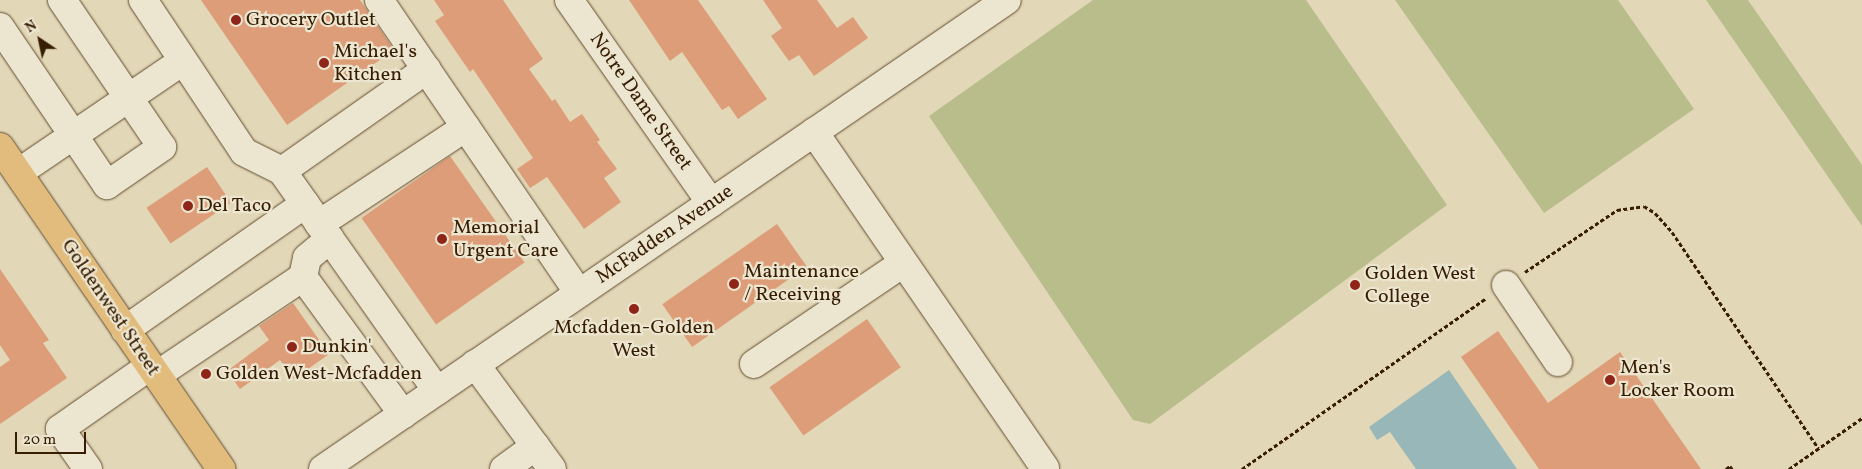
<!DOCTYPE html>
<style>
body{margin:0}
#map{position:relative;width:1862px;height:469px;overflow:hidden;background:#e2d7b7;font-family:Vollkorn,serif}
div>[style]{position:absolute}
.green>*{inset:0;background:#b8bd8b}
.water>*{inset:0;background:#98b7b8}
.building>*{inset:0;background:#dc9d78;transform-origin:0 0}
.path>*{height:3px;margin-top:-1.5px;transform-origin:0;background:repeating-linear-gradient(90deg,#371d02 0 4px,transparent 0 6.5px)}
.roads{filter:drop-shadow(0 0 1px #624c2f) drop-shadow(0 0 1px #624c2f)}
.minor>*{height:28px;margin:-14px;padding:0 14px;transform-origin:14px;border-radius:14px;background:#ece5d0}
.major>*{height:28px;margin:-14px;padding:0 14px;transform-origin:14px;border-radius:14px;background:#e1bc7c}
.dots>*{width:14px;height:14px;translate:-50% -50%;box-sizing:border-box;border:2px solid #ece5d0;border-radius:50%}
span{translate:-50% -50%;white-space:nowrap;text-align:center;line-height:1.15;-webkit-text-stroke:4.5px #ece5d0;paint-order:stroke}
.poi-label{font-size:20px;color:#371d02}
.left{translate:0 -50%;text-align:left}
.street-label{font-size:20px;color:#371d02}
.north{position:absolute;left:15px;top:15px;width:50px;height:50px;-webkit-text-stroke:4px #ece5d0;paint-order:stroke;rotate:326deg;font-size:14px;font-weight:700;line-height:20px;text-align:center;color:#371d02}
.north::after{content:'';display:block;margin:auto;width:18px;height:22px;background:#371d02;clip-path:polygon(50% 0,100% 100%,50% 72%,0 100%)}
.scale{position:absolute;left:15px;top:432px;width:71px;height:22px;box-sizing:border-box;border:2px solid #371d02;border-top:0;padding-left:6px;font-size:15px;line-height:18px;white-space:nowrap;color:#371d02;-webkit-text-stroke:4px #ece5d0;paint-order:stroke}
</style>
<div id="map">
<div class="green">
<div style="clip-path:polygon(1093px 0,1306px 0,1447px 205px,1150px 424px,1133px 420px,929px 116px)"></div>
<div style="clip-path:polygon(1395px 0,1618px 0,1694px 109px,1544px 213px)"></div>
<div style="clip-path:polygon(1706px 0,1748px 0,1862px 165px,1862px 226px)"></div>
</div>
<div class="water">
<div style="clip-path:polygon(1449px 370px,1517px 469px,1416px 469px,1390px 432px,1377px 440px,1369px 427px)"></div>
</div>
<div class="building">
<div style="clip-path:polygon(201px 0,360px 0,394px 50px,287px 125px)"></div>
<div style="clip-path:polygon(434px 0,503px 0,543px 59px,529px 69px,552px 101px,555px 99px,570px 122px,582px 114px,600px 140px,597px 142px,617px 169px,604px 178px,621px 202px,584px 229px,547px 177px,530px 188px,517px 169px,533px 158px,473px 69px,470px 72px,435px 21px,444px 15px)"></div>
<div style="clip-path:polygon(629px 0,698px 0,767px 99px,738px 119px,729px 106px,722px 110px,682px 52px,670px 61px)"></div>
<div style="clip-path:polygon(763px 0,817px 0,837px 28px,853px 17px,868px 38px,814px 76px,799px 55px,789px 61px,771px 36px,782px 28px)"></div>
<div style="left:450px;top:156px;width:130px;height:108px;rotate:55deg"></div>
<div style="left:207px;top:167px;width:43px;height:73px;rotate:56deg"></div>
<div style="left:777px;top:224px;width:52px;height:140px;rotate:55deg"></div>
<div style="clip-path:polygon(0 269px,49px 340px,43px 343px,67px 378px,0 424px,0 367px,10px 360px,0 345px)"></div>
<div style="clip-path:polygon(293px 303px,329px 354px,294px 379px,280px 360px,240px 389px,227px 371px,269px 340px,259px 326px)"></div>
<div style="left:867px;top:319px;width:59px;height:119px;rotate:55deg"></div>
<div style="clip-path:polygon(1498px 331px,1548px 403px,1620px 352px,1701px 469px,1539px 469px,1461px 357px)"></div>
</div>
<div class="path">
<div style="left:1525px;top:272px;width:111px;rotate:-34deg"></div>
<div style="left:1617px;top:210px;width:27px;rotate:-8deg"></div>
<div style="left:1644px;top:206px;width:13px;rotate:32deg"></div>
<div style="left:1655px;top:213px;width:25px;rotate:48deg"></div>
<div style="left:1672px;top:232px;width:261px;rotate:55.9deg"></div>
<div style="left:1242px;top:469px;width:297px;rotate:-35deg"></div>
<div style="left:1726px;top:469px;width:5px;rotate:-37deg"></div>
<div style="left:1730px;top:466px;width:4px;rotate:56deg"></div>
<div style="left:1789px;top:469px;width:89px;rotate:-34.9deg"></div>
</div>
<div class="roads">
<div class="minor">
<div style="left:143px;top:0;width:182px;rotate:56.4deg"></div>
<div style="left:244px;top:152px;width:42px;rotate:26.6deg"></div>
<div style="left:282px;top:171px;width:269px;rotate:54.8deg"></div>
<div style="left:379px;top:0;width:355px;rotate:55.7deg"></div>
<div style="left:569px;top:0;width:248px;rotate:55deg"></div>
<div style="left:0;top:27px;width:191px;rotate:55.9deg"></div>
<div style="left:107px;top:185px;width:67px;rotate:-34.6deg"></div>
<div style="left:162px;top:147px;width:178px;rotate:-124.2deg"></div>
<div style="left:814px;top:132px;width:408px;rotate:55.5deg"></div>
<div style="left:282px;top:171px;width:177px;rotate:-35.1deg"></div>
<div style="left:18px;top:173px;width:199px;rotate:-34.2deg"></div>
<div style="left:319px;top:224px;width:176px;rotate:-33.4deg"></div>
<div style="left:303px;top:277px;width:19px;rotate:-78deg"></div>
<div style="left:307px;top:258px;width:30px;rotate:-40deg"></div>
<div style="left:1506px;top:285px;width:93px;rotate:56deg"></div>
<div style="left:125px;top:330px;width:220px;rotate:-35deg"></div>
<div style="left:475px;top:364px;width:130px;rotate:53.7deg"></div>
<div style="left:754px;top:364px;width:180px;rotate:-34.1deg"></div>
<div style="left:157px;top:375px;width:176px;rotate:-33.9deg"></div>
<div style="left:303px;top:277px;width:170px;rotate:53.9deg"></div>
<div style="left:88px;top:469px;width:49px;rotate:-125deg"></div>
<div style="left:60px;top:429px;width:110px;rotate:-35deg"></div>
<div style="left:323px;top:469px;width:829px;rotate:-34.44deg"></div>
<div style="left:504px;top:469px;width:39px;rotate:-36deg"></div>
</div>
<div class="major">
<div style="left:0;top:147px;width:391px;rotate:55.5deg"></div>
</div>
</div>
<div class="dots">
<div style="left:236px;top:20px;background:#8f2418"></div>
<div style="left:324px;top:63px;background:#8f2418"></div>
<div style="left:188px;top:206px;background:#8f2418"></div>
<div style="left:442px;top:239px;background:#8f2418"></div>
<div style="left:734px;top:284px;background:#8f2418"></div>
<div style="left:1355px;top:285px;background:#8f2418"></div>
<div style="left:634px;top:309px;background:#8f2418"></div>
<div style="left:292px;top:347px;background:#8f2418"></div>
<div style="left:206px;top:374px;background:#8f2418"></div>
<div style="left:1610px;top:380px;background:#8f2418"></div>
</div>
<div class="poi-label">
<span class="left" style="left:246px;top:20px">Grocery Outlet</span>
<span class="left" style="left:334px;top:64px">Michael's<br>Kitchen</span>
<span class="left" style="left:198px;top:206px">Del Taco</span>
<span class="left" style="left:453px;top:240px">Memorial<br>Urgent Care</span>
<span class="left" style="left:744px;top:284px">Maintenance<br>/ Receiving</span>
<span class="left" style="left:1365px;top:286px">Golden West<br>College</span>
<span style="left:634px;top:340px">Mcfadden-Golden<br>West</span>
<span class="left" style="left:302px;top:347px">Dunkin'</span>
<span class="left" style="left:1620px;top:380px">Men's<br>Locker Room</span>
<span class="left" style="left:216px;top:374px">Golden West-Mcfadden</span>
</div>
<div class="street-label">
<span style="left:640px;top:102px;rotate:55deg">Notre Dame Street</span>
<span style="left:665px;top:235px;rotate:-34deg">McFadden Avenue</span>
<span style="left:110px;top:308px;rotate:56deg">Goldenwest Street</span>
</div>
<div class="north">N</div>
<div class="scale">20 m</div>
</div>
